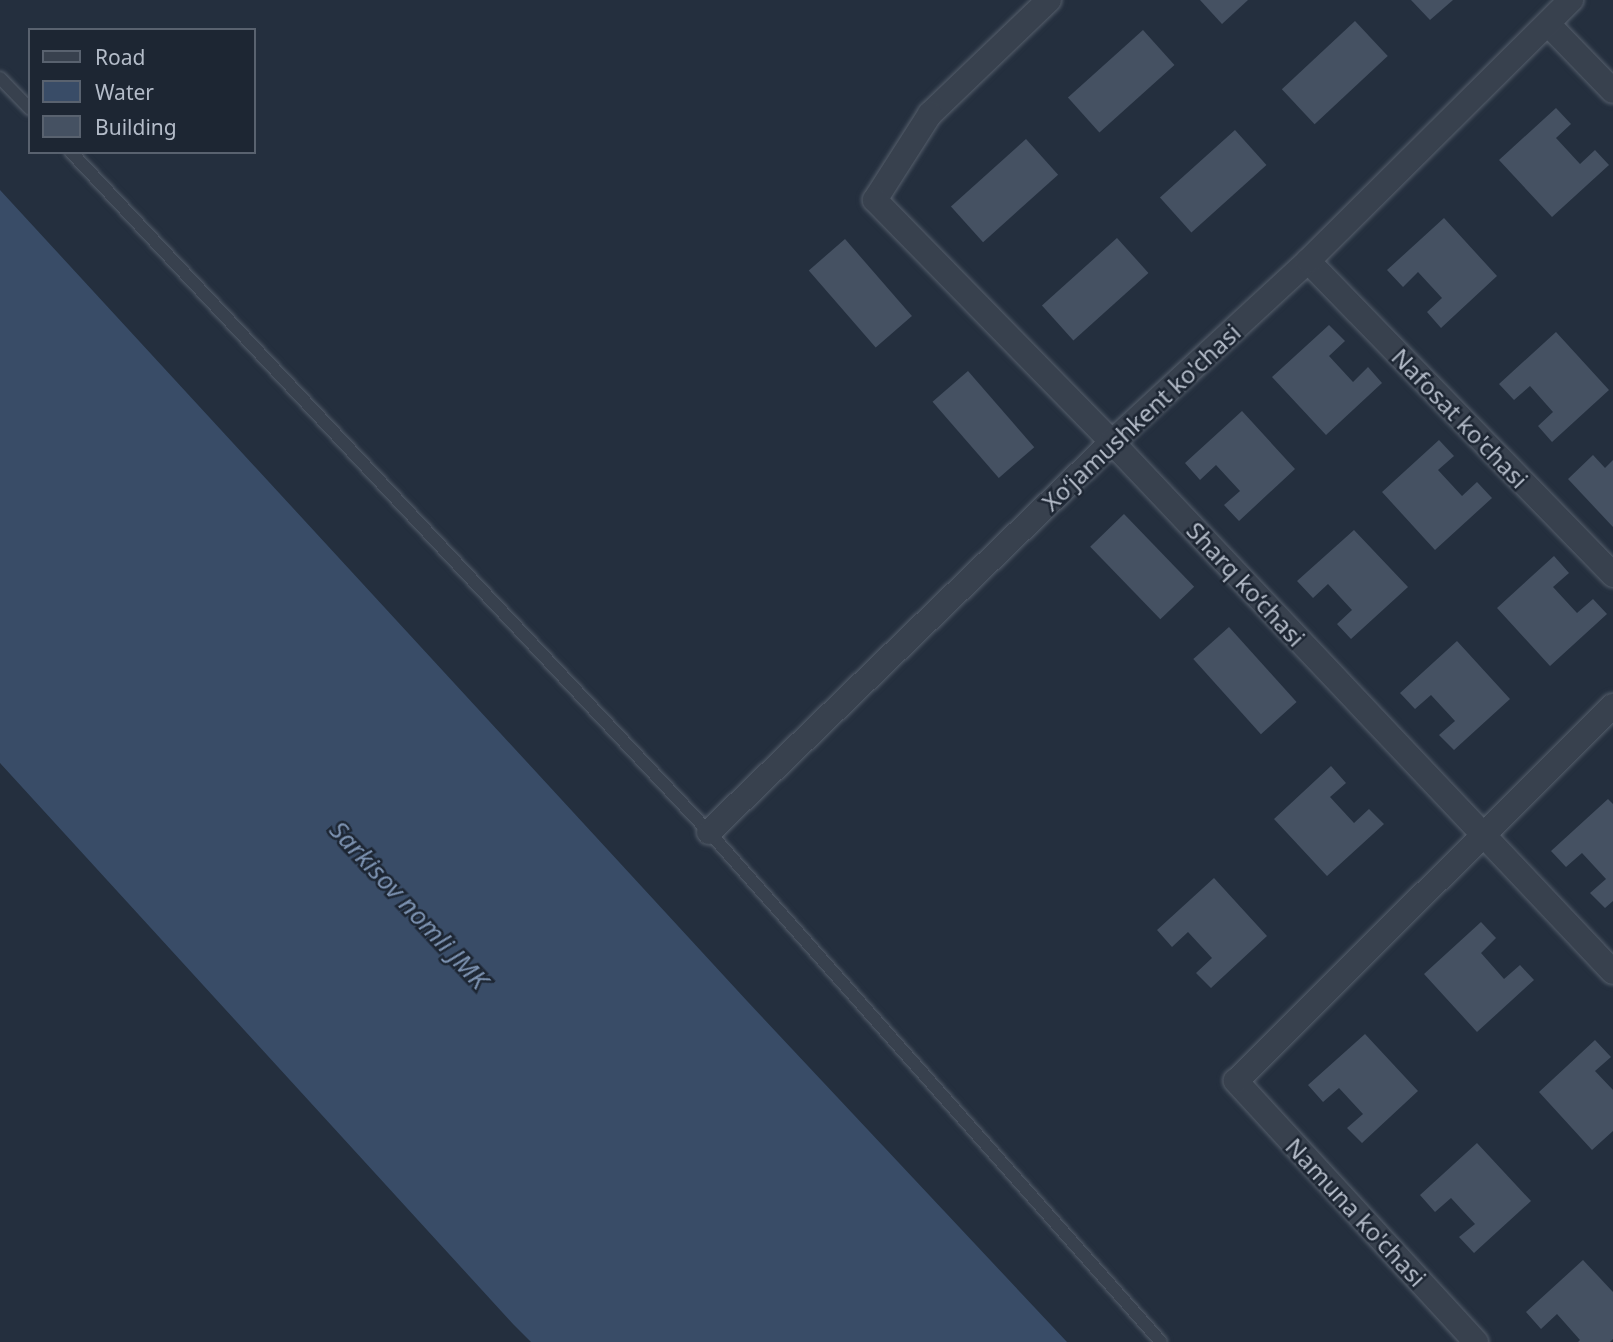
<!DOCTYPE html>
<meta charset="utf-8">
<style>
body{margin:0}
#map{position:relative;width:1613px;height:1342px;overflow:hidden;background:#242f3e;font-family:"Noto Sans",sans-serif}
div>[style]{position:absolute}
.water>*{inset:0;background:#394c67}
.building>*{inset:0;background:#455162;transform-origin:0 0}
.roads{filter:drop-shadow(0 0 2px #565f6c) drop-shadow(0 0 2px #565f6c)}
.service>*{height:12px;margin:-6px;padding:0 6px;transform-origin:6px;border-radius:6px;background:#38414e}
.minor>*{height:24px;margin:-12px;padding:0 12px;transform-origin:12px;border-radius:12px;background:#38414e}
span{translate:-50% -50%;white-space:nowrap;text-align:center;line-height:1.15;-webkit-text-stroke:5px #1d2633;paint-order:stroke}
.street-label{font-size:24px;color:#b4bcc9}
.water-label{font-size:26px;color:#7c92b1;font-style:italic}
.legend{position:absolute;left:28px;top:28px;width:228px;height:126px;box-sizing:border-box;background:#1d2633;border:2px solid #59626f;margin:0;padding:9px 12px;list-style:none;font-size:21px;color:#b4bcc9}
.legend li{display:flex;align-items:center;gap:14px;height:35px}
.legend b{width:35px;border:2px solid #59626f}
</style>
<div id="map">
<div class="water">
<div style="clip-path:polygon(0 190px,748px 1002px,1067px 1342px,531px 1342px,513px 1324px,0 763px)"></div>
</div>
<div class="building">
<div style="clip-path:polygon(1200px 0,1248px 0,1222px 24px)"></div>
<div style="clip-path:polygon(1411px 0,1453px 0,1430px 20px)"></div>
<div style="left:1355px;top:21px;width:48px;height:100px;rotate:47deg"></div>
<div style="left:1143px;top:30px;width:47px;height:101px;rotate:48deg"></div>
<div style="clip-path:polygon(1556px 108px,1571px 124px,1556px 138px,1580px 164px,1595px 150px,1609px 165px,1552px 217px,1499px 160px)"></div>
<div style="left:1235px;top:130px;width:47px;height:101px;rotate:48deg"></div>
<div style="left:1026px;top:139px;width:48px;height:101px;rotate:48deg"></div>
<div style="clip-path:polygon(1444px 218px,1497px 276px,1441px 328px,1427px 312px,1442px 298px,1418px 272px,1403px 287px,1387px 270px)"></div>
<div style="left:1117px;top:238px;width:47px;height:101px;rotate:48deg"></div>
<div style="left:845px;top:239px;width:102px;height:48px;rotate:49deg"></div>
<div style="clip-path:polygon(1329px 325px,1345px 341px,1329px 356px,1353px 382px,1368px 367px,1382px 383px,1326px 435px,1272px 377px)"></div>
<div style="clip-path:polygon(1556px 332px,1609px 390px,1552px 442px,1538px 426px,1553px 412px,1530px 386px,1514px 400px,1499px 384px)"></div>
<div style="left:968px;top:371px;width:101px;height:47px;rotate:49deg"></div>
<div style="clip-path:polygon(1242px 411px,1295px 469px,1239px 521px,1224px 505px,1240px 491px,1216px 465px,1200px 480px,1185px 463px)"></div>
<div style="clip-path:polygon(1439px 440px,1454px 456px,1438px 470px,1462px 496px,1477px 482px,1492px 498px,1435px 550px,1382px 492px)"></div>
<div style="clip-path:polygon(1593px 455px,1605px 468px,1613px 460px,1613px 527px,1568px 479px)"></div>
<div style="left:1124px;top:514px;width:101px;height:47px;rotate:46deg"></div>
<div style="clip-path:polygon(1354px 530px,1408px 587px,1351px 639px,1337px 624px,1352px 610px,1328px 584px,1313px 598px,1297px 581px)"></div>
<div style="clip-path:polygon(1554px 556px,1569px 573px,1553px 587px,1577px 613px,1593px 599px,1607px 614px,1550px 666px,1497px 608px)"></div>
<div style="left:1229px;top:627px;width:101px;height:48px;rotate:48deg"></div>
<div style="clip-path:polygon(1457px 641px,1510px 699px,1454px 750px,1439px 735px,1455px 721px,1431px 695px,1415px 709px,1400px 693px)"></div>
<div style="clip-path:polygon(1331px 766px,1346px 783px,1330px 797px,1354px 823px,1369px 809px,1384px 824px,1327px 876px,1274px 819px)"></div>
<div style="clip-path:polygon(1608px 799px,1613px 804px,1613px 901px,1605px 908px,1590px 893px,1606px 879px,1582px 853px,1566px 867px,1551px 851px)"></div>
<div style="clip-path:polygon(1214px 878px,1267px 936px,1211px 988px,1196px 973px,1212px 958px,1188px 932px,1172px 947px,1157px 930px)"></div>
<div style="clip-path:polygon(1481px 922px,1496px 938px,1481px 953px,1504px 979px,1520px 965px,1534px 980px,1477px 1032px,1424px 974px)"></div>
<div style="clip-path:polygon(1365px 1034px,1418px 1091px,1362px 1143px,1347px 1128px,1363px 1114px,1339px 1088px,1323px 1102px,1308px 1085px)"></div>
<div style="clip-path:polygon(1595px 1040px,1611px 1057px,1595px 1071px,1613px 1090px,1613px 1131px,1592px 1150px,1539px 1092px)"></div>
<div style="clip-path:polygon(1477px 1143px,1531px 1201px,1474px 1253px,1459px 1237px,1475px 1224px,1451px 1198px,1435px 1212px,1420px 1195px)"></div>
<div style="clip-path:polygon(1583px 1260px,1613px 1292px,1613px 1339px,1610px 1342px,1578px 1342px,1580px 1340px,1557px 1314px,1541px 1329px,1526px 1312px)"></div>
</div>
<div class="roads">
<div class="service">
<div style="left:0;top:78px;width:43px;rotate:45.9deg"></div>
<div style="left:71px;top:152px;width:932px;rotate:46.83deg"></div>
<div style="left:709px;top:832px;width:681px;rotate:48.45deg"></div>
</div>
<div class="minor">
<div style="left:1049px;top:0;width:165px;rotate:136.2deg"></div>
<div style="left:930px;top:114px;width:102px;rotate:122.6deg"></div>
<div style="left:875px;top:200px;width:339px;rotate:45.6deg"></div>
<div style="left:1112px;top:442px;width:729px;rotate:46.61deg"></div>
<div style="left:1548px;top:24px;width:93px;rotate:45.9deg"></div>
<div style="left:1308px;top:261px;width:438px;rotate:45.8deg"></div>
<div style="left:709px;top:832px;width:561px;rotate:-44.06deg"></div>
<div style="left:1112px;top:442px;width:267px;rotate:-42.7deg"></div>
<div style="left:1308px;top:261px;width:371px;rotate:-44.8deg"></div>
<div style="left:1476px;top:1342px;width:355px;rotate:-132.6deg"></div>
<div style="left:1236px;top:1081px;width:532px;rotate:-44.85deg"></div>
</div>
</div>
<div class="street-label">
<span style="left:1141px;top:417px;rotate:-43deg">Xo‘jamushkent ko'chasi</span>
<span style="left:1460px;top:418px;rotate:46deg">Nafosat ko'chasi</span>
<span style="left:1246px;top:584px;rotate:47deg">Sharq ko‘chasi</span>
<span style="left:1356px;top:1212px;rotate:47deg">Namuna ko'chasi</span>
</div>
<div class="water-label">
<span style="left:409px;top:905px;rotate:47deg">Sarkisov nomli JMK</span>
</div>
<ul class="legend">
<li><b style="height:9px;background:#38414e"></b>Road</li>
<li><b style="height:19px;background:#394c67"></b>Water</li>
<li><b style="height:19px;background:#455162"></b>Building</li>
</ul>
</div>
